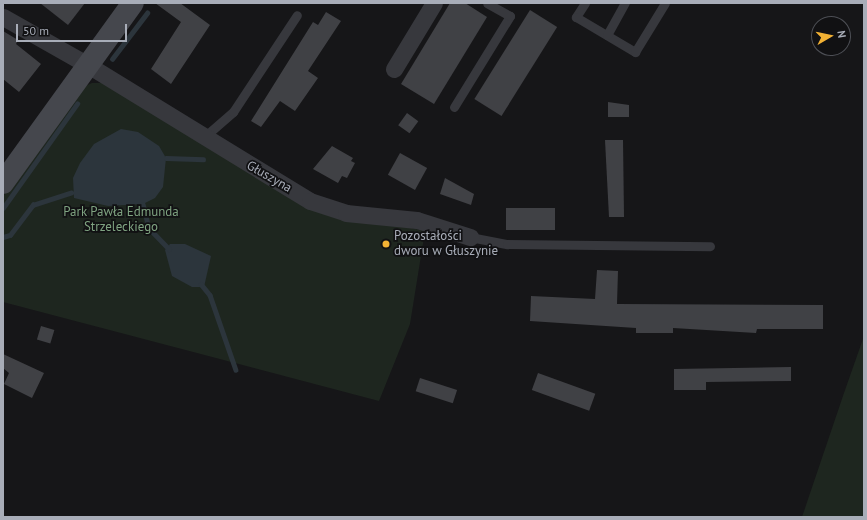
<!DOCTYPE html>
<meta charset="utf-8">
<style>
body{margin:0}
#map{position:relative;width:867px;height:520px;overflow:hidden;background:#161618;font-family:"PT Sans",sans-serif}
div>[style]{position:absolute}
.green>*{inset:0;background:#1e261f}
.water>*{inset:0;background:#2c353c}
.stream>*{height:4.5px;margin:-2.25px;padding:0 2.25px;transform-origin:2.25px;border-radius:2.25px;background:#2c353c}
.building>*{inset:0;background:#404145;transform-origin:0 0}
.lane>*{height:9px;margin:-4.5px;padding:0 4.5px;transform-origin:4.5px;border-radius:4.5px;background:#37383d}
.street>*{height:17px;margin:-8.5px;padding:0 8.5px;transform-origin:8.5px;border-radius:8.5px;background:#37383d}
.secondary>*{height:22px;margin:-11px;padding:0 11px;transform-origin:11px;border-radius:11px;background:#45474d}
.dots>*{width:11px;height:11px;translate:-50% -50%;box-sizing:border-box;border:2px solid #111113;border-radius:50%}
span{translate:-50% -50%;white-space:nowrap;text-align:center;line-height:1.15;-webkit-text-stroke:3.5px #111113;paint-order:stroke}
.street-label{font-size:13px;color:#a8adb8}
.park-label{font-size:13px;color:#7fa381}
.poi-label{font-size:13px;color:#a8adb8}
.left{translate:0 -50%;text-align:left}
.frame{position:absolute;inset:0;border:4px solid #a8adb8;pointer-events:none}
.north{position:absolute;left:811px;top:16px;width:40px;height:40px;box-sizing:border-box;background:#111113;border:1px solid #4d4f55;border-radius:50%;rotate:81deg;font-size:11px;font-weight:700;line-height:16px;text-align:center;color:#a8adb8}
.north::after{content:'';display:block;margin:auto;width:14px;height:18px;background:#f2b134;clip-path:polygon(50% 0,100% 100%,50% 72%,0 100%)}
.scale{position:absolute;left:16px;top:24px;width:111px;height:18px;box-sizing:border-box;border:2px solid #a8adb8;border-top:0;padding-left:5px;font-size:12px;line-height:14px;white-space:nowrap;color:#a8adb8;-webkit-text-stroke:3px #111113;paint-order:stroke}
</style>
<div id="map">
<div class="green">
<div style="clip-path:polygon(92px 83px,103px 83px,308px 205px,425px 231px,410px 324px,379px 401px,3px 302px,3px 196px,81px 88px)"></div>
<div style="clip-path:polygon(864px 336px,864px 517px,802px 517px,844px 393px)"></div>
</div>
<div class="water">
<div style="clip-path:polygon(121px 129px,138px 132px,159px 146px,166px 158px,163px 187px,155px 198px,143px 204px,108px 206px,74px 198px,73px 178px,80px 163px,94px 144px)"></div>
<div style="clip-path:polygon(170px 244px,185px 244px,211px 256px,204px 287px,192px 287px,172px 276px,165px 250px)"></div>
</div>
<div class="stream">
<div style="left:112px;top:59px;width:58px;rotate:-52.7deg"></div>
<div style="left:166px;top:158px;width:37px;rotate:2deg"></div>
<div style="left:143px;top:204px;width:25px;rotate:76deg"></div>
<div style="left:149px;top:228px;width:29px;rotate:46deg"></div>
<div style="left:3px;top:208px;width:128px;rotate:-54.6deg"></div>
<div style="left:3px;top:237px;width:7px;rotate:-16deg"></div>
<div style="left:10px;top:235px;width:38px;rotate:-53deg"></div>
<div style="left:33px;top:205px;width:40px;rotate:-18deg"></div>
<div style="left:201px;top:284px;width:14px;rotate:51deg"></div>
<div style="left:210px;top:295px;width:79px;rotate:70.9deg"></div>
</div>
<div class="building">
<div style="clip-path:polygon(40px 3px,85px 3px,68px 25px)"></div>
<div style="clip-path:polygon(155px 3px,180px 3px,210px 25px,171px 84px,151px 69px,181px 22px)"></div>
<div style="clip-path:polygon(450px 3px,465px 3px,487px 17px,434px 104px,401px 84px)"></div>
<div style="left:530px;top:10px;width:32px;height:105px;rotate:32deg"></div>
<div style="clip-path:polygon(326px 12px,341px 21px,308px 71px,318px 78px,295px 111px,280px 101px,261px 127px,251px 121px,313px 22px,318px 25px)"></div>
<div style="clip-path:polygon(3px 31px,18px 40px,16px 44px,41px 64px,19px 92px,3px 79px)"></div>
<div style="clip-path:polygon(608px 102px,629px 105px,629px 117px,608px 117px)"></div>
<div style="left:407px;top:113px;width:14px;height:15px;rotate:36deg"></div>
<div style="clip-path:polygon(605px 140px,623px 140px,624px 217px,609px 217px)"></div>
<div style="clip-path:polygon(332px 146px,353px 158px,351px 161px,355px 163px,347px 178px,342px 176px,338px 183px,313px 169px)"></div>
<div style="left:400px;top:153px;width:31px;height:25px;rotate:29deg"></div>
<div style="clip-path:polygon(445px 178px,474px 194px,471px 205px,440px 194px)"></div>
<div style="left:555px;top:208px;width:22px;height:49px;rotate:90deg"></div>
<div style="clip-path:polygon(597px 270px,618px 271px,617px 304px,823px 305px,823px 329px,757px 329px,756px 333px,673px 328px,673px 333px,636px 333px,636px 328px,530px 321px,531px 296px,595px 299px)"></div>
<div style="left:41px;top:326px;width:14px;height:14px;rotate:17deg"></div>
<div style="clip-path:polygon(3px 354px,44px 373px,32px 398px,4px 384px,9px 373px,3px 368px)"></div>
<div style="clip-path:polygon(791px 367px,791px 381px,706px 382px,706px 390px,674px 390px,674px 369px)"></div>
<div style="left:538px;top:373px;width:61px;height:18px;rotate:20deg"></div>
<div style="left:420px;top:378px;width:39px;height:14px;rotate:18deg"></div>
</div>
<div class="lane">
<div style="left:585px;top:3px;width:17px;rotate:123deg"></div>
<div style="left:576px;top:17px;width:69px;rotate:30.7deg"></div>
<div style="left:635px;top:52px;width:57px;rotate:-58.5deg"></div>
<div style="left:607px;top:35px;width:37px;rotate:-61deg"></div>
<div style="left:454px;top:107px;width:107px;rotate:-58.4deg"></div>
<div style="left:510px;top:16px;width:26px;rotate:-151deg"></div>
<div style="left:203px;top:138px;width:40px;rotate:-41deg"></div>
<div style="left:233px;top:112px;width:116px;rotate:-56.6deg"></div>
<div style="left:470px;top:237px;width:38px;rotate:11deg"></div>
<div style="left:507px;top:244px;width:203px;rotate:0.6deg"></div>
</div>
<div class="street">
<div style="left:3px;top:17px;width:98px;rotate:29.5deg"></div>
<div style="left:88px;top:65px;width:260px;rotate:31.5deg"></div>
<div style="left:310px;top:201px;width:38px;rotate:18deg"></div>
<div style="left:346px;top:213px;width:71px;rotate:5.6deg"></div>
<div style="left:417px;top:220px;width:56px;rotate:17.8deg"></div>
<div style="left:394px;top:69px;width:77px;rotate:-58.8deg"></div>
</div>
<div class="secondary">
<div style="left:3px;top:183px;width:222px;rotate:-54.2deg"></div>
</div>
<div class="dots">
<div style="left:386px;top:244px;background:#f2b134"></div>
</div>
<div class="street-label">
<span style="left:269px;top:177px;rotate:30deg">Głuszyna</span>
</div>
<div class="park-label">
<span style="left:121px;top:220px">Park Pawła Edmunda<br>Strzeleckiego</span>
</div>
<div class="poi-label">
<span class="left" style="left:394px;top:244px">Pozostałości<br>dworu w Głuszynie</span>
</div>
<div class="frame"></div>
<div class="north">N</div>
<div class="scale">50 m</div>
</div>
